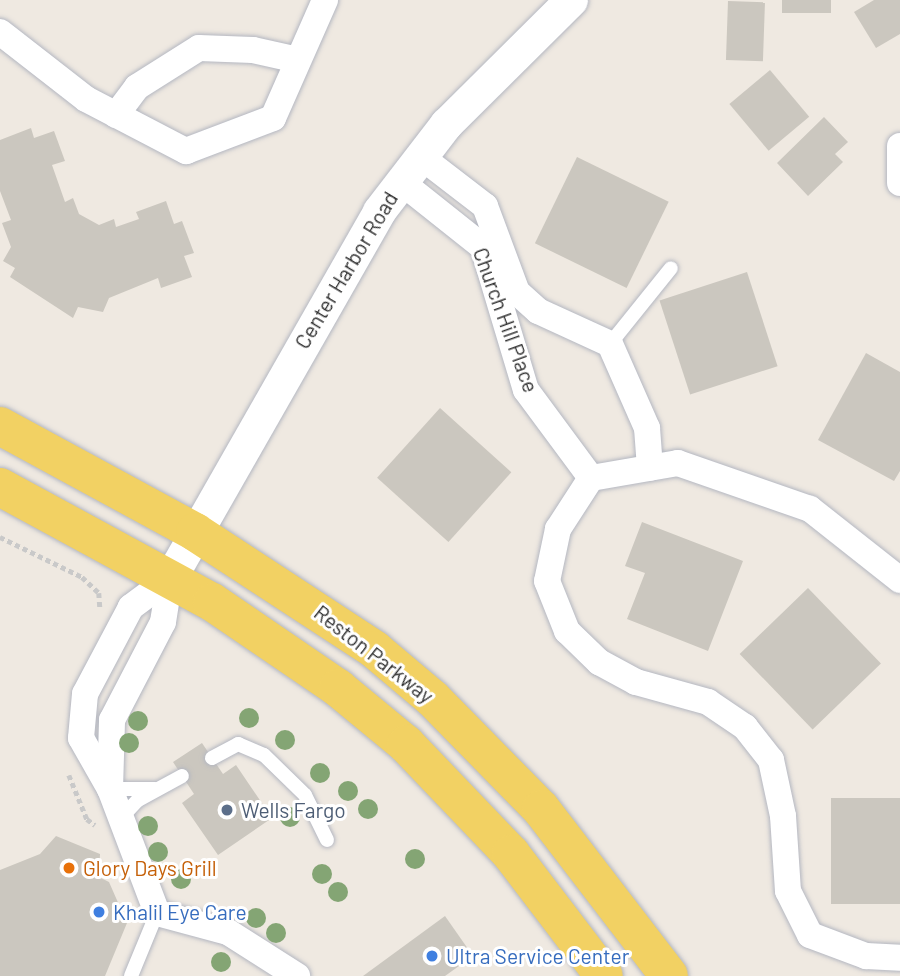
<!DOCTYPE html>
<style>
body{margin:0}
#map{position:relative;width:900px;height:976px;overflow:hidden;background:#efe9e1;font-family:Barlow,sans-serif}
div>[style]{position:absolute}
.building>*{inset:0;background:#cbc7bf;transform-origin:0 0}
.path>*{height:4.5px;margin-top:-2.25px;transform-origin:0;background:repeating-linear-gradient(90deg,#c9c9c9 0 5px,transparent 0 8.5px)}
.roads{filter:drop-shadow(0 0 2px #b4b7c1) drop-shadow(0 0 2px #b4b7c1)}
.service>*{height:14px;margin:-7px;padding:0 7px;transform-origin:7px;border-radius:7px;background:#fff}
.minor>*{height:26px;margin:-13px;padding:0 13px;transform-origin:13px;border-radius:13px;background:#fff}
.tertiary>*{height:33px;margin:-16.5px;padding:0 16.5px;transform-origin:16.5px;border-radius:16.5px;background:#fff}
.primary>*{height:38px;margin:-19px;padding:0 19px;transform-origin:19px;border-radius:19px;background:#f2d163}
.trees>*{width:20px;height:20px;margin:-10px;border-radius:50%;background:#84a574}
.dots>*{width:19px;height:19px;translate:-50% -50%;box-sizing:border-box;border:4px solid #fff;border-radius:50%}
span{translate:-50% -50%;white-space:nowrap;text-align:center;line-height:1.15;-webkit-text-stroke:6px #fff;paint-order:stroke}
.street-label{font-size:21px;color:#2e2e2e}
.service-label{font-size:21px;color:#4e5e75}
.left{translate:0 -50%;text-align:left}
.food-label{font-size:21px;color:#c56008}
.shop-label{font-size:21px;color:#366cbe}
</style>
<div id="map">
<div class="building">
<div style="left:782px;top:0;width:49px;height:13px"></div>
<div style="clip-path:polygon(874px 0,900px 0,900px 34px,876px 48px,854px 12px)"></div>
<div style="left:728px;top:1px;width:37px;height:59px;rotate:2deg"></div>
<div style="left:770px;top:70px;width:61px;height:53px;rotate:50deg"></div>
<div style="clip-path:polygon(824px 117px,848px 142px,835px 154px,843px 162px,808px 196px,777px 163px)"></div>
<div style="clip-path:polygon(31px 128px,34px 138px,54px 131px,65px 161px,52px 165px,65px 202px,73px 198px,79px 214px,99px 225px,114px 219px,116px 227px,139px 219px,136px 212px,166px 201px,174px 224px,182px 221px,194px 253px,184px 256px,192px 277px,161px 288px,158px 278px,109px 298px,103px 312px,78px 307px,73px 318px,10px 277px,15px 268px,3px 261px,11px 247px,2px 223px,11px 220px,0 191px,0 140px)"></div>
<div style="left:577px;top:157px;width:102px;height:96px;rotate:26deg"></div>
<div style="left:747px;top:272px;width:99px;height:92px;rotate:72deg"></div>
<div style="clip-path:polygon(866px 353px,900px 372px,900px 471px,894px 481px,818px 440px)"></div>
<div style="left:440px;top:408px;width:96px;height:94px;rotate:42deg"></div>
<div style="clip-path:polygon(642px 522px,743px 561px,708px 651px,627px 619px,645px 573px,625px 566px)"></div>
<div style="left:808px;top:588px;width:105px;height:95px;rotate:46deg"></div>
<div style="clip-path:polygon(202px 743px,223px 774px,236px 765px,272px 818px,218px 855px,182px 803px,194px 794px,173px 762px)"></div>
<div style="left:900px;top:798px;width:106px;height:69px;rotate:90deg"></div>
<div style="clip-path:polygon(56px 836px,100px 854px,99px 877px,109px 882px,127px 923px,105px 976px,0 976px,0 870px,40px 854px)"></div>
<div style="clip-path:polygon(445px 916px,473px 956px,445px 976px,363px 976px)"></div>
</div>
<div class="path">
<div style="left:0;top:537px;width:91px;rotate:26deg"></div>
<div style="left:82px;top:577px;width:23px;rotate:43deg"></div>
<div style="left:99px;top:593px;width:15px;rotate:86deg"></div>
<div style="left:69px;top:775px;width:48px;rotate:67.8deg"></div>
<div style="left:87px;top:819px;width:10px;rotate:37deg"></div>
</div>
<div class="roads">
<div class="service">
<div style="left:610px;top:344px;width:97px;rotate:-51.2deg"></div>
<div style="left:212px;top:758px;width:30px;rotate:-28deg"></div>
<div style="left:238px;top:744px;width:28px;rotate:23deg"></div>
<div style="left:264px;top:755px;width:57px;rotate:44.3deg"></div>
<div style="left:305px;top:795px;width:50px;rotate:63.9deg"></div>
<div style="left:110px;top:789px;width:45px"></div>
<div style="left:121px;top:818px;width:25px;rotate:-47deg"></div>
<div style="left:138px;top:800px;width:50px;rotate:-28.6deg"></div>
<div style="left:131px;top:976px;width:68px;rotate:-67.6deg"></div>
</div>
<div class="minor">
<div style="left:0;top:32px;width:109px;rotate:37.9deg"></div>
<div style="left:86px;top:99px;width:113px;rotate:27.5deg"></div>
<div style="left:186px;top:151px;width:93px;rotate:-20.8deg"></div>
<div style="left:273px;top:118px;width:129px;rotate:-66.2deg"></div>
<div style="left:116px;top:115px;width:35px;rotate:-53deg"></div>
<div style="left:137px;top:87px;width:73px;rotate:-32.2deg"></div>
<div style="left:199px;top:48px;width:54px;rotate:2.1deg"></div>
<div style="left:253px;top:50px;width:46px;rotate:12.5deg"></div>
<div style="left:900px;top:146px;width:37px;rotate:90deg"></div>
<div style="left:420px;top:156px;width:82px;rotate:37.6deg"></div>
<div style="left:485px;top:206px;width:92px;rotate:69.6deg"></div>
<div style="left:517px;top:292px;width:28px;rotate:42deg"></div>
<div style="left:538px;top:311px;width:79px;rotate:24.6deg"></div>
<div style="left:610px;top:344px;width:92px;rotate:66.2deg"></div>
<div style="left:647px;top:428px;width:40px;rotate:85.7deg"></div>
<div style="left:400px;top:181px;width:106px;rotate:38.5deg"></div>
<div style="left:483px;top:247px;width:149px;rotate:73.3deg"></div>
<div style="left:526px;top:390px;width:109px;rotate:53.5deg"></div>
<div style="left:900px;top:580px;width:115px;rotate:-141.7deg"></div>
<div style="left:810px;top:509px;width:140px;rotate:-160.8deg"></div>
<div style="left:678px;top:463px;width:88px;rotate:170.2deg"></div>
<div style="left:591px;top:478px;width:61px;rotate:122.9deg"></div>
<div style="left:558px;top:529px;width:53px;rotate:101.9deg"></div>
<div style="left:547px;top:581px;width:54px;rotate:68.2deg"></div>
<div style="left:567px;top:631px;width:45px;rotate:44.1deg"></div>
<div style="left:599px;top:662px;width:42px;rotate:28.4deg"></div>
<div style="left:636px;top:682px;width:75px;rotate:15.5deg"></div>
<div style="left:708px;top:702px;width:45px;rotate:34deg"></div>
<div style="left:745px;top:727px;width:42px;rotate:51.8deg"></div>
<div style="left:771px;top:760px;width:57px;rotate:77.9deg"></div>
<div style="left:783px;top:816px;width:75px;rotate:86.2deg"></div>
<div style="left:788px;top:891px;width:49px;rotate:63.4deg"></div>
<div style="left:810px;top:935px;width:60px;rotate:20.6deg"></div>
<div style="left:866px;top:956px;width:34px;rotate:3deg"></div>
<div style="left:110px;top:789px;width:69px;rotate:-88.3deg"></div>
<div style="left:112px;top:720px;width:110px;rotate:-62.5deg"></div>
<div style="left:163px;top:622px;width:45px;rotate:-81deg"></div>
<div style="left:170px;top:578px;width:49px;rotate:143.4deg"></div>
<div style="left:131px;top:607px;width:98px;rotate:117.9deg"></div>
<div style="left:85px;top:694px;width:44px;rotate:95.2deg"></div>
<div style="left:81px;top:738px;width:59px;rotate:60.4deg"></div>
<div style="left:110px;top:789px;width:133px;rotate:69.2deg"></div>
<div style="left:157px;top:913px;width:73px;rotate:15deg"></div>
<div style="left:228px;top:932px;width:82px;rotate:32.5deg"></div>
</div>
<div class="tertiary">
<div style="left:170px;top:578px;width:422px;rotate:-60.3deg"></div>
<div style="left:379px;top:211px;width:110px;rotate:-52.4deg"></div>
<div style="left:446px;top:124px;width:176px;rotate:-44.8deg"></div>
</div>
<div class="primary">
<div style="left:0;top:426px;width:222px;rotate:28.5deg"></div>
<div style="left:195px;top:532px;width:215px;rotate:33.2deg"></div>
<div style="left:375px;top:650px;width:76px;rotate:40.2deg"></div>
<div style="left:433px;top:699px;width:154px;rotate:45.5deg"></div>
<div style="left:541px;top:809px;width:210px;rotate:52.5deg"></div>
<div style="left:0;top:487px;width:241px;rotate:28.5deg"></div>
<div style="left:212px;top:602px;width:153px;rotate:34.3deg"></div>
<div style="left:338px;top:688px;width:88px;rotate:39.5deg"></div>
<div style="left:406px;top:744px;width:152px;rotate:46.3deg"></div>
<div style="left:511px;top:854px;width:153px;rotate:52.7deg"></div>
</div>
</div>
<div class="trees">
<div style="left:249px;top:718px"></div>
<div style="left:138px;top:721px"></div>
<div style="left:285px;top:740px"></div>
<div style="left:129px;top:743px"></div>
<div style="left:320px;top:773px"></div>
<div style="left:348px;top:791px"></div>
<div style="left:368px;top:809px"></div>
<div style="left:290px;top:817px"></div>
<div style="left:148px;top:826px"></div>
<div style="left:158px;top:852px"></div>
<div style="left:415px;top:859px"></div>
<div style="left:322px;top:874px"></div>
<div style="left:181px;top:879px"></div>
<div style="left:338px;top:892px"></div>
<div style="left:256px;top:918px"></div>
<div style="left:276px;top:933px"></div>
<div style="left:221px;top:962px"></div>
</div>
<div class="dots">
<div style="left:227px;top:810px;background:#5c6f8a"></div>
<div style="left:69px;top:868px;background:#e8710a"></div>
<div style="left:99px;top:912px;background:#3f7fe0"></div>
<div style="left:432px;top:956px;background:#3f7fe0"></div>
</div>
<div class="street-label">
<span style="left:346px;top:270px;rotate:-59deg">Center Harbor Road</span>
<span style="left:506px;top:320px;rotate:70deg">Church Hill Place</span>
<span style="left:374px;top:654px;rotate:38deg">Reston Parkway</span>
</div>
<div class="service-label">
<span class="left" style="left:241px;top:810px">Wells Fargo</span>
</div>
<div class="food-label">
<span class="left" style="left:83px;top:868px">Glory Days Grill</span>
</div>
<div class="shop-label">
<span class="left" style="left:113px;top:912px">Khalil Eye Care</span>
<span class="left" style="left:446px;top:956px">Ultra Service Center</span>
</div>
</div>
